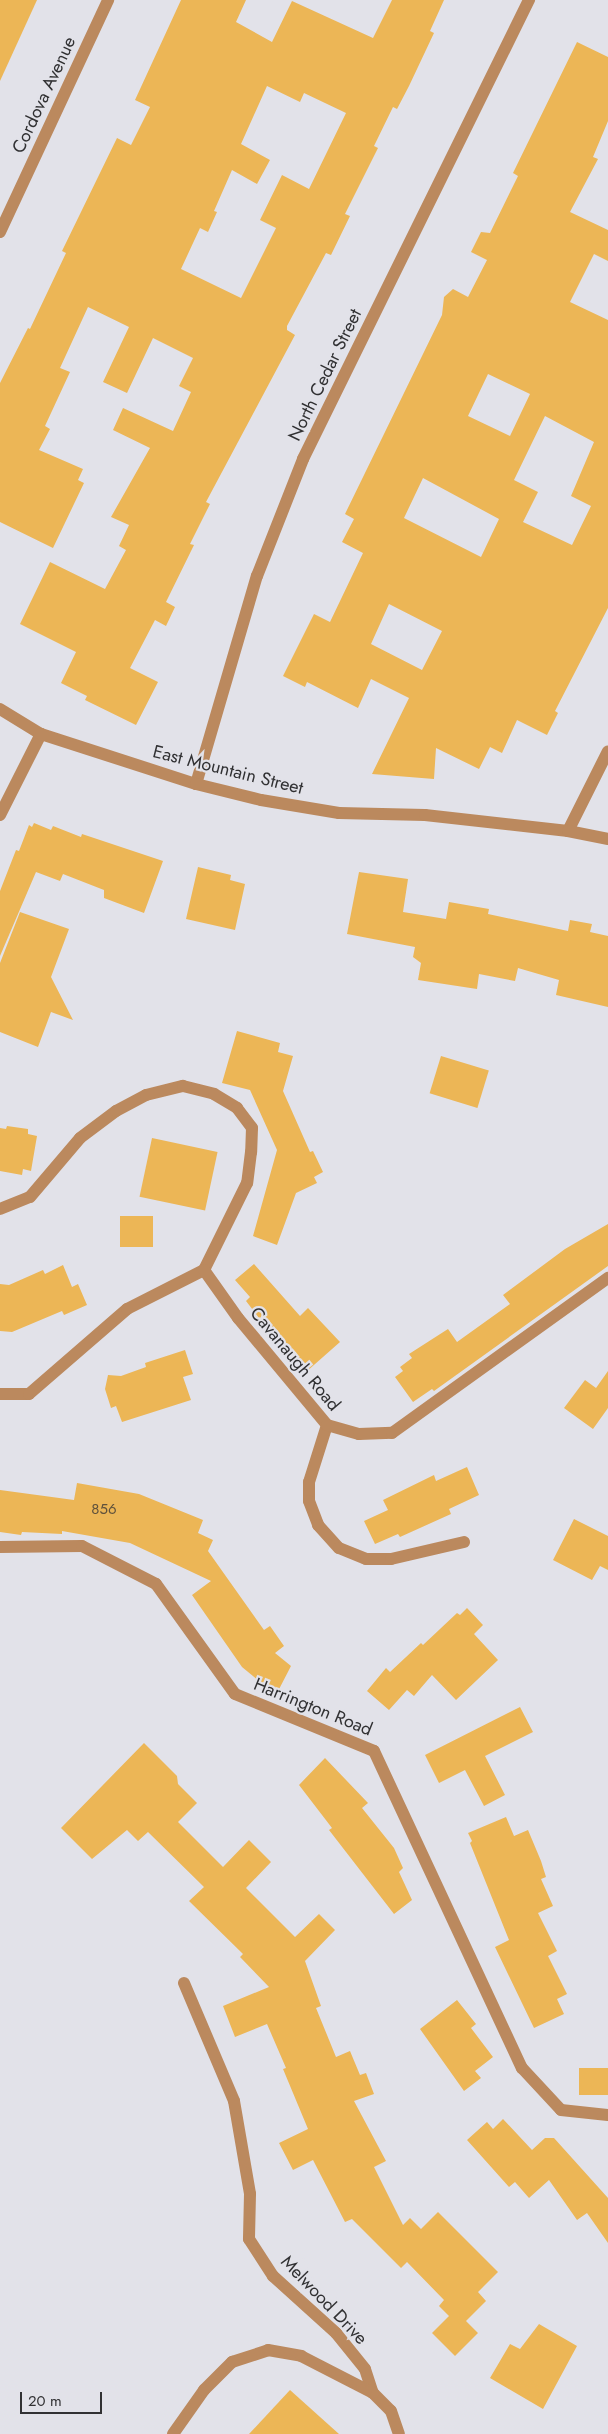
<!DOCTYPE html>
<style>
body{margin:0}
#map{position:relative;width:608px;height:2434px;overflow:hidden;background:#e2e2e9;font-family:Jost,sans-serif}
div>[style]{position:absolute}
.building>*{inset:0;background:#ecb656;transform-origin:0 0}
.service>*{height:12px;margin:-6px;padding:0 6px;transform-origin:6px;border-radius:6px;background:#bb895e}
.minor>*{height:12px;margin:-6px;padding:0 6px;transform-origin:6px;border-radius:6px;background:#bb895e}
.tertiary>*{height:12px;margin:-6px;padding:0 6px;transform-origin:6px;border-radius:6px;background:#bb895e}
span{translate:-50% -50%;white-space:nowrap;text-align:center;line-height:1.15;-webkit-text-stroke:4.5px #e2e2e9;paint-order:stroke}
.number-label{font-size:15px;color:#60523c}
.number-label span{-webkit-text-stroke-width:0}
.street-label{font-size:18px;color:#313133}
.scale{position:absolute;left:20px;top:2392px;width:82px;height:22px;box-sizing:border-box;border:2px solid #313133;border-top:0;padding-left:6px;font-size:15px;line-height:18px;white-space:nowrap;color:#313133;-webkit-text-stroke:4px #e2e2e9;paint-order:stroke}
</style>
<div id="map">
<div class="building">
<div style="clip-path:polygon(0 0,37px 0,0 81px)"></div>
<div style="clip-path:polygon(evenodd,181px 0,246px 0,236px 22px,272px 42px,292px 1px,373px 38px,392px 0,444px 0,430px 31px,434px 33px,409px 86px,397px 109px,393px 107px,374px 146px,378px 148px,345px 214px,350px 216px,331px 255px,326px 253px,287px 326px,287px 330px,295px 335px,206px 502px,210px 504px,190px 544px,194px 545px,166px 602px,175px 607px,166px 626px,155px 620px,130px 668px,158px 682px,136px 725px,85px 700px,87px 696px,61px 683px,76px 652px,20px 624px,50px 562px,105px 589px,126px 550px,119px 546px,129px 525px,111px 517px,150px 448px,113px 430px,123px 408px,173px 431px,191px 392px,179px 386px,193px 358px,153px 338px,127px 393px,103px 382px,129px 327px,88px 307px,60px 368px,70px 372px,45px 426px,50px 429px,39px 450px,83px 469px,78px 480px,84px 483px,53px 548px,0 522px,0 383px,28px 328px,30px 329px,66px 253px,62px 251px,117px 138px,131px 145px,150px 107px,135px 100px,181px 0,267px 86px,300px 102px,304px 93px,346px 113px,309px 189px,282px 175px,260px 220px,276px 228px,241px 298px,181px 269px,200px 228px,208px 232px,217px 212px,214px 211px,232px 170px,257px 184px,270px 160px,241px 144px,267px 86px)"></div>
<div style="clip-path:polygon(evenodd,577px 42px,608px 57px,608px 121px,593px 157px,598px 159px,570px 212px,608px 230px,608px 261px,594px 254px,570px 302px,608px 320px,608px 608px,555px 711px,558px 713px,547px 735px,517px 720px,502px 753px,490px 747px,479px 769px,436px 748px,434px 779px,372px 774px,409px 698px,371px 679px,358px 708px,307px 682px,305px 687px,283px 676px,314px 614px,330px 622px,363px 553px,342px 542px,354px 519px,345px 514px,442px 315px,444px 297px,453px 289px,468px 297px,487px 260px,471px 252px,481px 232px,490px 233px,518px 176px,513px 173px,577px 42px,488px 374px,530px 394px,510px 436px,468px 416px,488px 374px,577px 42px,545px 416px,594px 442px,571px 496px,591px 506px,572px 545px,523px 522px,538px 492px,514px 480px,545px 416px,577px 42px,423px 478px,499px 519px,481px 557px,404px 518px,423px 478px,577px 42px,389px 604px,442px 631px,422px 670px,371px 644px,389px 604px)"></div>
<div style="clip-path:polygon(34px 823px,51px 830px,53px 826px,81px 837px,82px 834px,163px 861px,144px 913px,104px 898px,104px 890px,63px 874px,60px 881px,36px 872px,0 956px,0 891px,16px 850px,19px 851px,29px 825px,32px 827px)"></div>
<div style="clip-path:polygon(198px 867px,231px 875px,230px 880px,245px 884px,235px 930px,186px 919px)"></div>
<div style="clip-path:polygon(359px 872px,408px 879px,403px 912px,446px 919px,449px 902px,489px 909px,488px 914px,568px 931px,570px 920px,592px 924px,590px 932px,608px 936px,608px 1007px,556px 995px,559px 980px,518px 968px,515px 981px,479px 974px,477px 989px,418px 980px,421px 963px,413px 957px,415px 947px,347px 934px)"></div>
<div style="clip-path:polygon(20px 912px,69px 929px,51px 977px,73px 1020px,51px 1012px,38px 1047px,0 1032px,0 963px)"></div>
<div style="clip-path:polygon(237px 1031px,280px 1043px,278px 1052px,293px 1056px,283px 1091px,310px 1152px,313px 1151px,323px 1172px,314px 1177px,317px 1183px,296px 1193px,277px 1245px,253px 1236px,277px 1150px,250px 1090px,222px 1083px)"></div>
<div style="left:441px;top:1056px;width:50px;height:39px;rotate:17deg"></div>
<div style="clip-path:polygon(7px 1126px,28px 1129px,28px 1134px,37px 1136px,31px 1171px,23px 1169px,22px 1175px,0 1171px,0 1128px,6px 1129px)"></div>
<div style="left:152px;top:1138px;width:67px;height:60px;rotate:12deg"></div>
<div style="left:120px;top:1216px;width:33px;height:31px"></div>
<div style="clip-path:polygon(608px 1224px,608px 1266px,434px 1391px,432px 1389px,413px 1402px,395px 1377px,403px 1371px,400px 1367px,412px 1358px,409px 1354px,448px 1329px,457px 1342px,510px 1304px,503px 1295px,565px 1249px)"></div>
<div style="clip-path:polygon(254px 1264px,300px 1316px,308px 1308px,340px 1342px,306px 1372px,259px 1318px,246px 1301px,250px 1297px,235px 1280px)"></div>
<div style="clip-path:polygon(63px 1265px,72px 1287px,78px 1284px,87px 1305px,64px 1315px,62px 1311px,12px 1332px,0 1331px,0 1284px,9px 1285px,43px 1270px,45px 1274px)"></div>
<div style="clip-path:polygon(185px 1350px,193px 1374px,183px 1377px,191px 1400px,122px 1422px,116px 1406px,111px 1408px,105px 1389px,108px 1375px,121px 1376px,146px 1367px,145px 1363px)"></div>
<div style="clip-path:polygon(608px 1371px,608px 1408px,593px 1429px,564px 1408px,585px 1380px,596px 1388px)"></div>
<div style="clip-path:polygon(467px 1467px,479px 1495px,449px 1509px,451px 1514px,400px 1537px,398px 1534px,375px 1544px,364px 1521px,388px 1510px,383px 1500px,434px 1475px,436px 1481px)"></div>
<div style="clip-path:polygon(77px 1483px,139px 1494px,203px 1520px,198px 1533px,213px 1540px,208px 1551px,264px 1630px,270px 1626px,284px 1646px,275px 1653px,291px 1666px,276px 1695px,242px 1667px,192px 1595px,211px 1581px,130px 1543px,62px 1531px,62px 1534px,22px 1532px,21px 1535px,0 1532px,0 1490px,74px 1500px)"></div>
<div style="clip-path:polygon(574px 1519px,608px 1536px,608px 1570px,600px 1566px,592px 1580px,553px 1560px)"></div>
<div style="clip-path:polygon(467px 1608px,483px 1625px,474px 1634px,498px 1660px,456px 1700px,432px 1675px,414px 1696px,407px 1690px,389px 1710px,367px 1691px,386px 1668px,390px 1672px,421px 1643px,423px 1645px,457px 1613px,460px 1615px)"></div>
<div style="clip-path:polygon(520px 1707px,533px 1732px,485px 1756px,505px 1795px,484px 1806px,465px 1770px,439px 1783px,425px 1755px)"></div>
<div style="clip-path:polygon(144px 1743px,177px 1776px,178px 1784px,197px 1803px,178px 1822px,223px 1867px,249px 1840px,271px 1862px,246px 1888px,295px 1937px,319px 1914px,335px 1930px,305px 1961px,321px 2006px,316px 2008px,336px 2057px,350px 2051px,360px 2075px,366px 2073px,374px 2094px,354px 2101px,386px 2161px,374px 2167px,403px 2225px,410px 2218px,421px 2229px,438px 2212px,498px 2272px,478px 2292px,486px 2301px,466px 2321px,478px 2333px,455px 2356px,432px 2333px,449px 2316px,439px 2306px,444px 2300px,407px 2262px,401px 2268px,352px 2219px,345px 2222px,313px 2160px,293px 2170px,279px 2143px,308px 2129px,283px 2069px,286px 2068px,267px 2024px,235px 2037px,223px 2006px,269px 1987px,240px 1957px,243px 1954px,189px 1901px,204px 1887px,148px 1832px,138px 1841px,127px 1830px,92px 1859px,61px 1828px)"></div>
<div style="clip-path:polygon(325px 1758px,368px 1803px,362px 1808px,394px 1848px,403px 1868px,399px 1872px,412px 1900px,394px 1914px,329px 1830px,332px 1828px,299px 1785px)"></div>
<div style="clip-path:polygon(506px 1817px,514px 1836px,528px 1830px,541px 1861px,546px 1877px,541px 1879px,553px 1906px,538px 1913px,557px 1951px,548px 1956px,567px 1994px,557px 1999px,564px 2014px,534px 2028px,495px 1947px,509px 1940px,470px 1843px,472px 1841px,468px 1833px)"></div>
<div style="clip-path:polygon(457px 2000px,476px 2024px,471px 2028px,493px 2057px,475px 2071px,481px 2078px,464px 2091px,420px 2029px)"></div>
<div style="left:608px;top:2068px;width:27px;height:29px;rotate:90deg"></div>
<div style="clip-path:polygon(503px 2119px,532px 2150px,545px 2138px,554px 2138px,608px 2198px,608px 2243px,587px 2213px,577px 2220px,549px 2180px,529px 2198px,515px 2182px,509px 2187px,467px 2140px,487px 2122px,493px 2129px)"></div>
<div style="clip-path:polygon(539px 2324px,577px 2346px,543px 2409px,490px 2378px,510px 2344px,520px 2349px)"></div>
<div style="clip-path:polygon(290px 2390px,339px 2434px,249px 2434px)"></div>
</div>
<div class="service">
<div style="left:327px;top:1425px;width:60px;rotate:107.5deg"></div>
<div style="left:309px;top:1482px;width:19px;rotate:90deg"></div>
<div style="left:309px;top:1501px;width:26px;rotate:69deg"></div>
<div style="left:318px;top:1525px;width:31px;rotate:48deg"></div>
<div style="left:339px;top:1548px;width:29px;rotate:22deg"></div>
<div style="left:366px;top:1559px;width:25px"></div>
<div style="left:391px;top:1559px;width:75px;rotate:-13.1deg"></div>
</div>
<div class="minor">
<div style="left:0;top:232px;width:256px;rotate:-65deg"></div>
<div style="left:196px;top:784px;width:217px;rotate:-73.7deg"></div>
<div style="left:257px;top:576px;width:126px;rotate:-68.5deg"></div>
<div style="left:303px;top:459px;width:512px;rotate:-63.79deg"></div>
<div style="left:0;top:815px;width:91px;rotate:-63.2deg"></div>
<div style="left:568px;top:831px;width:89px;rotate:-63.4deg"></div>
<div style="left:0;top:1209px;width:32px;rotate:-22deg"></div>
<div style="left:30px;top:1197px;width:77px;rotate:-49.7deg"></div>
<div style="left:80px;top:1138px;width:45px;rotate:-36.9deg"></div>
<div style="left:116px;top:1111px;width:34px;rotate:-28deg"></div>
<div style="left:146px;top:1095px;width:38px;rotate:-14deg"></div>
<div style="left:183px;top:1086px;width:32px;rotate:14deg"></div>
<div style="left:214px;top:1094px;width:27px;rotate:31deg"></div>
<div style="left:237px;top:1108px;width:25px;rotate:53deg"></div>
<div style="left:252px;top:1128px;width:24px;rotate:92deg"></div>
<div style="left:251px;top:1152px;width:31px;rotate:97deg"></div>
<div style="left:247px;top:1183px;width:97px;rotate:116.3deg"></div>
<div style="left:0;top:1394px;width:29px"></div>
<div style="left:29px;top:1394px;width:130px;rotate:-40.9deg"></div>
<div style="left:127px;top:1309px;width:86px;rotate:-26.9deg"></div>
<div style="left:204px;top:1270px;width:59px;rotate:54.7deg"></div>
<div style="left:238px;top:1318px;width:139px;rotate:50.2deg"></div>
<div style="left:327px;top:1425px;width:33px;rotate:16deg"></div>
<div style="left:359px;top:1434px;width:33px;rotate:-2deg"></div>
<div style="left:392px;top:1433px;width:266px;rotate:-35.7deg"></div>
<div style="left:0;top:1547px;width:82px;rotate:-0.7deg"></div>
<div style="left:82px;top:1546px;width:83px;rotate:27.2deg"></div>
<div style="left:156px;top:1584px;width:135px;rotate:54.3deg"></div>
<div style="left:235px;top:1694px;width:150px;rotate:22.3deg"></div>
<div style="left:374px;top:1751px;width:350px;rotate:65deg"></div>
<div style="left:522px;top:2068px;width:57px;rotate:47.1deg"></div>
<div style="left:561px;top:2110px;width:47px;rotate:6.1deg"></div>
<div style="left:184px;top:1983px;width:128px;rotate:67deg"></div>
<div style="left:234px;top:2101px;width:94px;rotate:80.2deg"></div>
<div style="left:250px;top:2194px;width:45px;rotate:91.3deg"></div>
<div style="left:249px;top:2239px;width:44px;rotate:57deg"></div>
<div style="left:273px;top:2276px;width:85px;rotate:42.1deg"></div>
<div style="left:336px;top:2333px;width:46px;rotate:51.1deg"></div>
<div style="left:365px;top:2369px;width:25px;rotate:72deg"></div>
<div style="left:373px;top:2393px;width:25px;rotate:45deg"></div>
<div style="left:391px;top:2411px;width:24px;rotate:71deg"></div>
<div style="left:173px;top:2434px;width:54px;rotate:-54.8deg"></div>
<div style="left:204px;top:2390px;width:40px;rotate:-45deg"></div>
<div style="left:232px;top:2362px;width:38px;rotate:-18deg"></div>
<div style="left:268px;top:2350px;width:34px;rotate:10deg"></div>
<div style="left:301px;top:2356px;width:81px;rotate:27.2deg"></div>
</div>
<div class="tertiary">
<div style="left:0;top:709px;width:48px;rotate:31.4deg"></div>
<div style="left:41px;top:734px;width:163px;rotate:17.9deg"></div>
<div style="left:196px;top:784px;width:67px;rotate:13.8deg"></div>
<div style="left:261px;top:800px;width:79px;rotate:9.5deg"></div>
<div style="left:339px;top:813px;width:86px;rotate:1.3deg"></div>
<div style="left:425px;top:815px;width:144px;rotate:6.4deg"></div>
<div style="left:568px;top:831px;width:41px;rotate:11.3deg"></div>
</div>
<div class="number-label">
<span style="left:104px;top:1510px">856</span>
</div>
<div class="street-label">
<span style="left:44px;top:95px;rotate:-65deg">Cordova Avenue</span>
<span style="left:325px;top:375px;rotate:-64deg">North Cedar Street</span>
<span style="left:228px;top:770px;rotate:14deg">East Mountain Street</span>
<span style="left:295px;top:1359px;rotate:50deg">Cavanaugh Road</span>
<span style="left:313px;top:1707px;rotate:22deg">Harrington Road</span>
<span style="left:324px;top:2300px;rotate:46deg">Melwood Drive</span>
</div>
<div class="scale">20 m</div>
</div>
